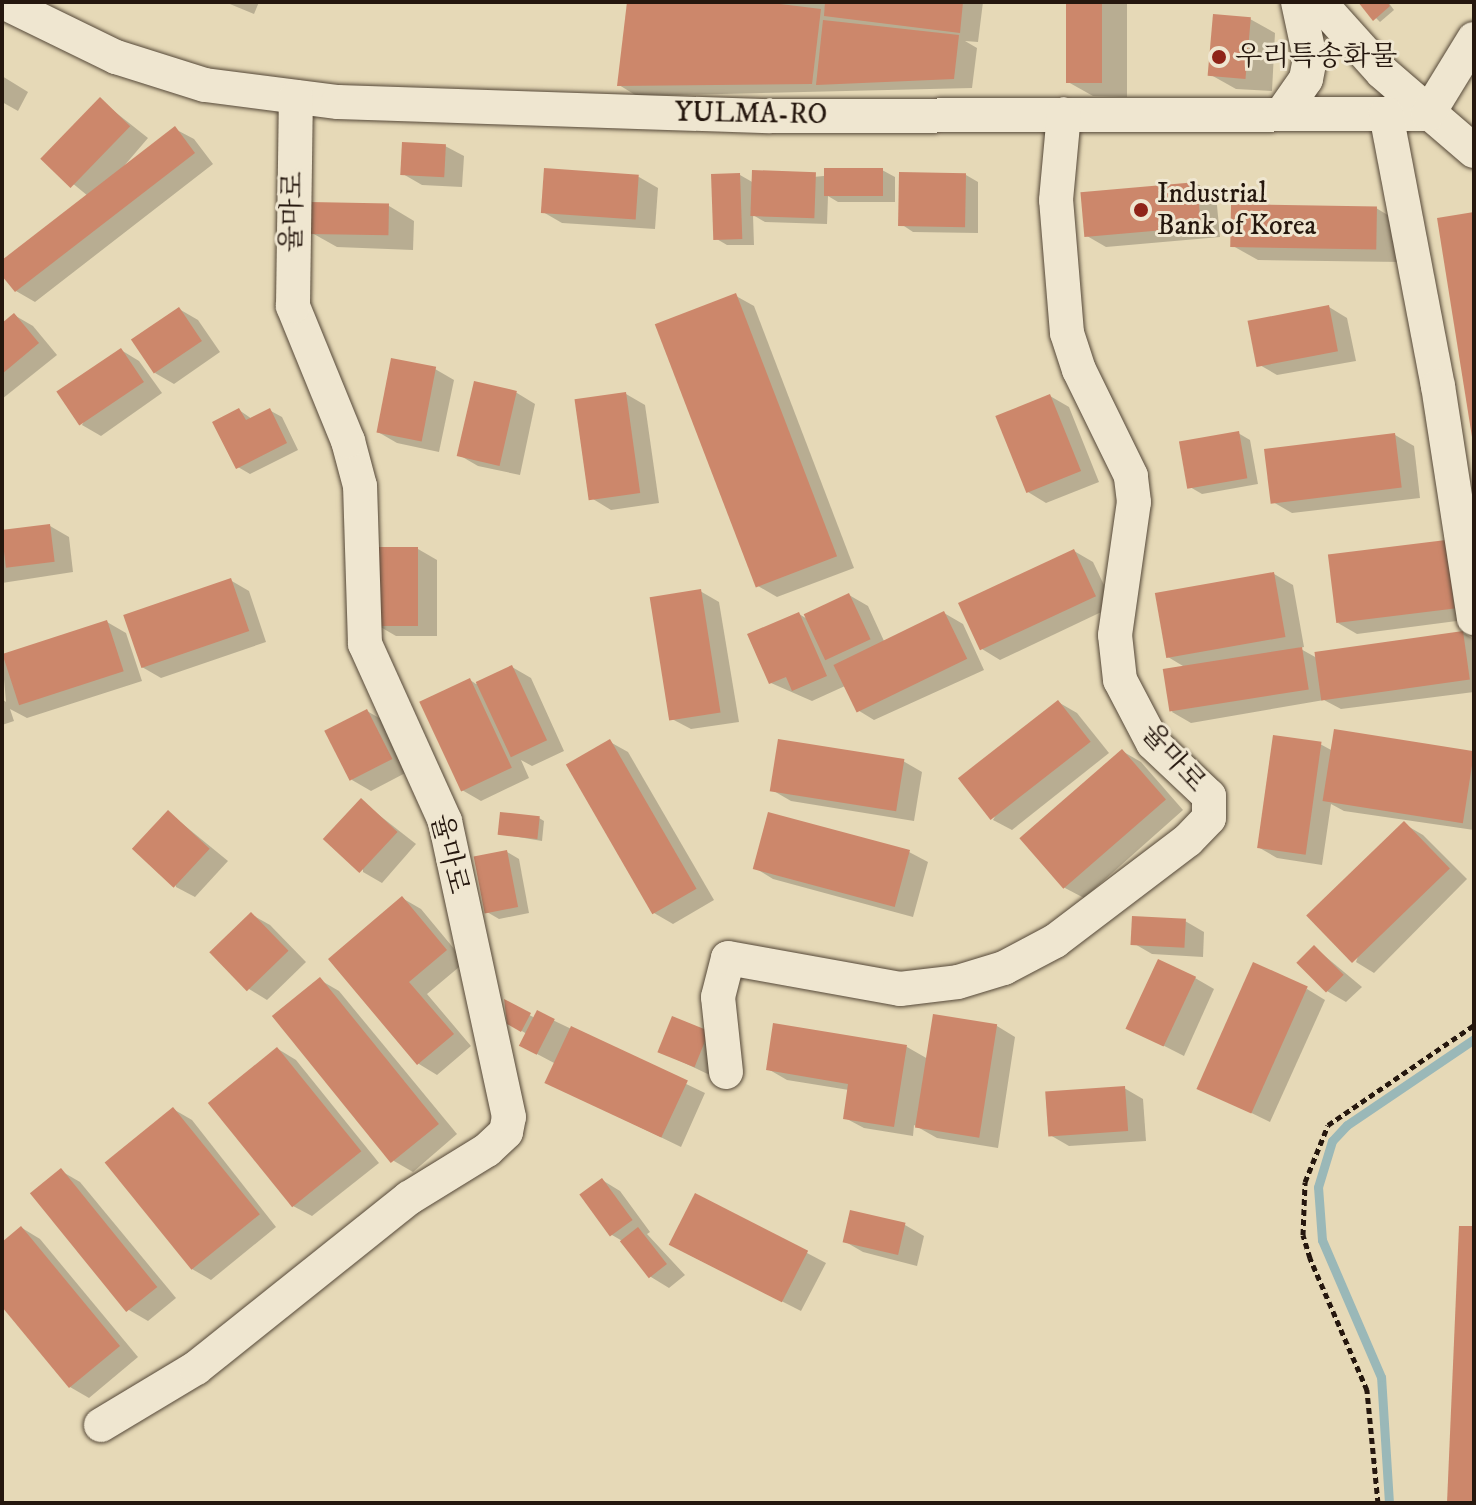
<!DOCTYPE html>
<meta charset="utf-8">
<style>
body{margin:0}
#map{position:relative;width:1476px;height:1505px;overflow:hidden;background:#e6d9b7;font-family:"IM FELL DW Pica","Noto Serif KR",serif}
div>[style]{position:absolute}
.shadow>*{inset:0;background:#0003}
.stream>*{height:9px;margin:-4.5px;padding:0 4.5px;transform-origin:4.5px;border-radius:4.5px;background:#9ab8b8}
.building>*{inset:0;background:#cc876b;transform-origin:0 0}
.path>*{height:5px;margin-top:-2.5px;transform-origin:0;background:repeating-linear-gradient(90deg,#25170e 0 6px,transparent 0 10px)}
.roads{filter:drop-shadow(0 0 2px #554838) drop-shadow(0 0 2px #554838)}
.minor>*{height:34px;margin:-17px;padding:0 17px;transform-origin:17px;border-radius:17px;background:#efe6d0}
.dots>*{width:22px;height:22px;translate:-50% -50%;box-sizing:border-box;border:4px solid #efe6d0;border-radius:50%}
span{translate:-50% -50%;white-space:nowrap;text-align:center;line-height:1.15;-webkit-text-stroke:6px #efe6d0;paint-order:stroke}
.poi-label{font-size:28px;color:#25170e}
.left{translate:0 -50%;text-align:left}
.street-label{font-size:28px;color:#25170e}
.frame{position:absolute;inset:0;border:4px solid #25170e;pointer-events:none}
</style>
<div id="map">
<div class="shadow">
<div style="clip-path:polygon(225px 2px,259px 2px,254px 14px)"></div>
<div style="clip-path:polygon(629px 2px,983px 2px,978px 42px,965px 41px,977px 48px,972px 88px,637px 96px,619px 85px)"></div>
<div style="clip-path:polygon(1068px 2px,1127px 2px,1127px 97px,1093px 96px,1068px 82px)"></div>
<div style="clip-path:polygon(1360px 2px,1388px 2px,1394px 10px,1380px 22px)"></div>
<div style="clip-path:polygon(1250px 19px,1275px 33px,1272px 91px,1236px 89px,1211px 75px)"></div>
<div style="clip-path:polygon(2px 76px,28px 92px,18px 111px,2px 102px)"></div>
<div style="clip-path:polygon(100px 100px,148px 138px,118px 173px,175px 129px,194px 139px,213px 164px,35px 302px,16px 291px,2px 273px,2px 262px,88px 196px,43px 159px)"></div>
<div style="clip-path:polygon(445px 146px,464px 156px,462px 187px,422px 185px,403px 174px)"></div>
<div style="clip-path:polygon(882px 170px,895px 177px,895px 202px,838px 202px,828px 196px,827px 224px,765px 222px,753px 215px,754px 245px,727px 245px,715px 238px,740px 175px,754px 183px)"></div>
<div style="clip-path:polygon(966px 175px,978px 182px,978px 233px,913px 232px,901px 224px)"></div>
<div style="clip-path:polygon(639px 177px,658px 188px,655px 229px,562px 223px,543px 212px)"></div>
<div style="clip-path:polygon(1197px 184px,1216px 195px,1220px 237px,1106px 247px,1087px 236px)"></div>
<div style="clip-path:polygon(389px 206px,414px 221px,413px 250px,337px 247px,312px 233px)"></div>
<div style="clip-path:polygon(1376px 208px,1401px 223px,1401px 262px,1258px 260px,1233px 246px)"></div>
<div style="clip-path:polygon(736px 296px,754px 306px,854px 568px,777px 597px,758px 586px)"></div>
<div style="clip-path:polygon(1329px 307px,1347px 318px,1356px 361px,1277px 375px,1258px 364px)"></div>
<div style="clip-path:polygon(179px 309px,198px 320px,220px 352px,174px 384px,155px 373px)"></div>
<div style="clip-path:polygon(14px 315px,33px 326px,57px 355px,2px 399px,2px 325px)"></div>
<div style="clip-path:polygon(121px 350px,139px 361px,162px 393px,101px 436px,82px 425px)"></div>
<div style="clip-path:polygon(435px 369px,454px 380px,439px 452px,397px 443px,378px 432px)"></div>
<div style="clip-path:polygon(476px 384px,517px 393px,535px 404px,520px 475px,478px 466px,459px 455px)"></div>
<div style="clip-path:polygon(626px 394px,645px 405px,659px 503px,611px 510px,593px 499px)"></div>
<div style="clip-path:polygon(1050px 396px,1069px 407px,1099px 482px,1046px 503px,1028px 492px)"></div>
<div style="clip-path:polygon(239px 410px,252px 419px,269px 410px,282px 417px,298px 450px,250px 474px,238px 467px)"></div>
<div style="clip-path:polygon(1238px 433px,1250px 440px,1258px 484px,1202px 494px,1190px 487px)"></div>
<div style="clip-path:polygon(1395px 435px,1414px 446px,1420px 498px,1292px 513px,1273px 502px)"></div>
<div style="clip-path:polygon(50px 526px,69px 537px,73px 572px,2px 583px,2px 533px)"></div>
<div style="clip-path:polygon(1445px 542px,1472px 619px,1357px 634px,1338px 623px)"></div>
<div style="clip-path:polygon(418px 549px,437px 560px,437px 636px,396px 636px,377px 625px)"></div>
<div style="clip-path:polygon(1074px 551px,1093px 562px,1114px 606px,1000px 660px,982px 649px)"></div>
<div style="clip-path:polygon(1274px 574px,1293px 585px,1304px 647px,1299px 648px,1317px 658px,1463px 633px,1474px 639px,1474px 692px,1341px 709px,1324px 700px,1191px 723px,1172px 712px,1188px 669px,1168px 657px)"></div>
<div style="clip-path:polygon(230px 580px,249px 591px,266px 642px,161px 678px,142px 667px)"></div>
<div style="clip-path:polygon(700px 591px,719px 602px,739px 722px,691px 729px,672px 719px)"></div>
<div style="clip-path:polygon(849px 595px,868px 606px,884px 641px,944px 613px,963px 624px,984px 670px,874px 720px,856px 709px,845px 686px,812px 701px,771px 683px,799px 614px,809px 620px)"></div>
<div style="clip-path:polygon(107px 622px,126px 633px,142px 681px,27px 718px,10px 709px,14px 721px,2px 725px,2px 699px,6px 702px,2px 656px)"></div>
<div style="clip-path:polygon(512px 667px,531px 678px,564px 751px,532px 766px,521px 760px,529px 778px,481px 801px,462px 790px,470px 680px,476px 684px)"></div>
<div style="clip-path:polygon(1058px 702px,1077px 713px,1109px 753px,1012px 830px,993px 820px)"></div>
<div style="clip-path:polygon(367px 711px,386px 722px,411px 770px,371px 791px,352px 780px)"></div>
<div style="clip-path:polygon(610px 742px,628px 752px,714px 900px,673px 924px,654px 913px)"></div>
<div style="clip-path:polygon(1320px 744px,1333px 751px,1474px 752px,1474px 830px,1344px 811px,1331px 804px,1322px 865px,1277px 858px,1258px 847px)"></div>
<div style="clip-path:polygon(1122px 751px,1141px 762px,1183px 810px,1084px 898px,1065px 888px,1023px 839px)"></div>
<div style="clip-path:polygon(903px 761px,922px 772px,914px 821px,791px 801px,772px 790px)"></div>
<div style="clip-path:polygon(361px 801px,416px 844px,382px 883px,363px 872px)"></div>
<div style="clip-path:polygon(168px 812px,228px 861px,195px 897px,176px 887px)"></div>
<div style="clip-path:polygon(539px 818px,544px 821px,542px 841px,500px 834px)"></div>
<div style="clip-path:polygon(1404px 824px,1423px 835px,1467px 879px,1374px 973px,1356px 962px)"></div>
<div style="clip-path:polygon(507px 852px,519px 859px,529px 913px,499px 919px,487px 912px)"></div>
<div style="clip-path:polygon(909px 852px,928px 862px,913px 917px,773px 879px,755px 868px)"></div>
<div style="clip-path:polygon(402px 898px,421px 909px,465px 962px,427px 994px,471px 1046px,437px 1075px,419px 1064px,331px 960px)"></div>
<div style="clip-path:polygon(252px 915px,270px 925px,306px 962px,267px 1000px,249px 989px,213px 953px)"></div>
<div style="clip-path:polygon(1185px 921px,1204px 932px,1203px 957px,1152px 954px,1133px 943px)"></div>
<div style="clip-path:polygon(1314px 947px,1362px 987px,1346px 1002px,1327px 991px)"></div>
<div style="clip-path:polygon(1195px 978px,1214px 989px,1184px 1056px,1129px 1028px)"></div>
<div style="clip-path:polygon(320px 980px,339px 991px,457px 1134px,413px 1172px,394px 1161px)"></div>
<div style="clip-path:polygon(1307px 989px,1325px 1000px,1270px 1122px,1198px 1087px)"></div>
<div style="clip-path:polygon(506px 1003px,535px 1018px,538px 1013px,705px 1093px,681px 1147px,547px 1082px,556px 1064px,522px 1046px,527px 1034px,508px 1023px)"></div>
<div style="clip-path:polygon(997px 1026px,1015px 1037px,998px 1148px,937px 1138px,914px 1125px,913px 1136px,864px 1128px,845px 1118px,849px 1090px,787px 1080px,768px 1069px,907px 1047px,928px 1059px)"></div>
<div style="clip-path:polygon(708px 1033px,712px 1076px,659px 1051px)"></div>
<div style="clip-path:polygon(278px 1049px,296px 1060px,379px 1163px,312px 1216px,293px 1206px)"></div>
<div style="clip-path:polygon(1124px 1088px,1143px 1099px,1146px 1141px,1069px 1146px,1050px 1135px)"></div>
<div style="clip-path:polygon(173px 1109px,192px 1120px,276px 1227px,211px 1280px,192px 1269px)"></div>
<div style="clip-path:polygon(61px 1171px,80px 1182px,176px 1298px,148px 1321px,129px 1310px)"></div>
<div style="clip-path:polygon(602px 1180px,620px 1191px,650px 1232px,647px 1234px,685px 1275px,669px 1288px,651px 1277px,624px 1242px,612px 1235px)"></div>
<div style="clip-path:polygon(905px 1225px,924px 1236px,917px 1266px,863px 1252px,844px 1241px)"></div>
<div style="clip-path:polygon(22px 1228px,40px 1239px,138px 1357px,89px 1398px,70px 1387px,2px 1304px,2px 1244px)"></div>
<div style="clip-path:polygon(807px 1253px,826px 1263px,801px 1311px,690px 1255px)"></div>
</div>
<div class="stream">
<div style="left:1389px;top:1503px;width:126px;rotate:-93.6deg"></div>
<div style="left:1381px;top:1377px;width:149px;rotate:-113.3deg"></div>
<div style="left:1322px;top:1240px;width:53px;rotate:-94.3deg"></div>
<div style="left:1318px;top:1187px;width:48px;rotate:-73.1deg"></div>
<div style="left:1332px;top:1141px;width:22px;rotate:-47deg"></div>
<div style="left:1347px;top:1125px;width:153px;rotate:-34.1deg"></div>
</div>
<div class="building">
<div style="clip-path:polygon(627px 2px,764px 2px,821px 9px,812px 84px,617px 86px)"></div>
<div style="clip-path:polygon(825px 2px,963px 2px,960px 33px,824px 16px)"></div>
<div style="left:1066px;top:2px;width:36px;height:81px"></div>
<div style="clip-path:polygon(1358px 2px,1387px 2px,1390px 6px,1373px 21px)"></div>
<div style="left:1213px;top:14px;width:38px;height:62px;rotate:5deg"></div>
<div style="clip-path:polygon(823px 20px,959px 35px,954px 79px,816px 85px)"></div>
<div style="left:100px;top:97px;width:42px;height:86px;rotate:44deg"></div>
<div style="clip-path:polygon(175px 126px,195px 153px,15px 292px,2px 276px,2px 260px)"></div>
<div style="left:402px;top:142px;width:44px;height:33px;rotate:3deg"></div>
<div style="left:544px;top:168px;width:95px;height:45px;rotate:4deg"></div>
<div style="left:824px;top:168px;width:59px;height:28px"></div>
<div style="left:752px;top:170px;width:64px;height:46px;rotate:2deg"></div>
<div style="left:899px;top:172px;width:67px;height:54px;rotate:1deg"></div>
<div style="left:740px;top:173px;width:66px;height:29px;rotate:88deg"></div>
<div style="left:1197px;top:182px;width:45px;height:117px;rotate:85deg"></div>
<div style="left:310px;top:202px;width:79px;height:32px;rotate:1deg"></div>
<div style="left:1231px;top:204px;width:146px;height:43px;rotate:1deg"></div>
<div style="clip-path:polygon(1474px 212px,1474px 436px,1472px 437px,1437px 218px)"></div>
<div style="left:736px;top:293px;width:282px;height:87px;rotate:69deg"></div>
<div style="left:1329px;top:305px;width:47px;height:83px;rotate:79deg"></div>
<div style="left:179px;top:307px;width:41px;height:58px;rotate:56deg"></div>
<div style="clip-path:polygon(14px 313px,39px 343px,2px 374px,2px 323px)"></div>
<div style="left:121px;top:348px;width:41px;height:78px;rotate:56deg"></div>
<div style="left:391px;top:358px;width:46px;height:76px;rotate:11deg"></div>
<div style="left:474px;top:381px;width:44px;height:77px;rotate:13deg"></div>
<div style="left:626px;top:392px;width:102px;height:52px;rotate:82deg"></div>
<div style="left:1050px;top:394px;width:83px;height:59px;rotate:68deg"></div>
<div style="clip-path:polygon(239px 408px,246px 420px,270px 408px,287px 443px,236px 469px,212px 422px)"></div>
<div style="left:1239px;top:431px;width:48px;height:61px;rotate:80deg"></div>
<div style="left:1395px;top:433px;width:55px;height:132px;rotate:83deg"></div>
<div style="left:50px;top:524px;width:38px;height:49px;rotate:83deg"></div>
<div style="left:1446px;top:540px;width:69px;height:119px;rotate:83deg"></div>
<div style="left:375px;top:547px;width:43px;height:79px"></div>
<div style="left:1074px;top:549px;width:52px;height:128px;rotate:65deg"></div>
<div style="left:1274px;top:572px;width:66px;height:121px;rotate:80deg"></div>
<div style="left:231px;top:578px;width:56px;height:114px;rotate:71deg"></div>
<div style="left:701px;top:589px;width:125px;height:52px;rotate:81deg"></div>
<div style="left:849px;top:593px;width:51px;height:50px;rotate:65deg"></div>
<div style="left:944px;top:611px;width:53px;height:123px;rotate:64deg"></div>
<div style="clip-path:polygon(799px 612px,827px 676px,792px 691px,786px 677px,769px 684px,747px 634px)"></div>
<div style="left:107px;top:620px;width:54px;height:110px;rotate:72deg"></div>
<div style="left:1463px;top:631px;width:49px;height:150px;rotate:82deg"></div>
<div style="left:1302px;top:647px;width:43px;height:141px;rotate:81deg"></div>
<div style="left:512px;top:665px;width:83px;height:40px;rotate:65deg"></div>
<div style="left:470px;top:678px;width:99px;height:56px;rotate:65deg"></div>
<div style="left:1058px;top:700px;width:53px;height:127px;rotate:52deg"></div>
<div style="left:367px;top:709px;width:56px;height:48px;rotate:63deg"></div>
<div style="left:1334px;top:729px;width:142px;height:73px;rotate:9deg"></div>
<div style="left:1273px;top:735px;width:49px;height:114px;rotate:8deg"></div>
<div style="left:610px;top:739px;width:173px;height:51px;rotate:60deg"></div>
<div style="left:778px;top:739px;width:128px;height:53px;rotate:9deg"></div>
<div style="left:1122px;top:749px;width:67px;height:136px;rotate:49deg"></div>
<div style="left:361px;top:798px;width:50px;height:56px;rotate:43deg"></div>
<div style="left:168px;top:810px;width:57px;height:53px;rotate:43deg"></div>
<div style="left:500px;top:812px;width:40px;height:23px;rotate:6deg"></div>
<div style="left:768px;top:812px;width:147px;height:59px;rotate:15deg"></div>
<div style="left:1404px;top:821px;width:66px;height:136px;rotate:46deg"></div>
<div style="left:507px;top:850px;width:58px;height:34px;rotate:79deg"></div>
<div style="clip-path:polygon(402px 896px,447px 950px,409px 982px,454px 1034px,417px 1065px,328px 959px)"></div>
<div style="left:251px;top:912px;width:54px;height:58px;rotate:46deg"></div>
<div style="left:1132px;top:916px;width:54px;height:29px;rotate:3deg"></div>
<div style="left:1314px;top:945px;width:42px;height:25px;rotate:45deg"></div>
<div style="left:1158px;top:959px;width:42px;height:77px;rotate:25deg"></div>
<div style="left:1253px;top:962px;width:60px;height:139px;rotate:24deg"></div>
<div style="left:320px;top:977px;width:189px;height:62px;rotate:51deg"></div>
<div style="clip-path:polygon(504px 999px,531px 1013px,521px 1032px,507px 1024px)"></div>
<div style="left:537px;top:1010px;width:20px;height:40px;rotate:27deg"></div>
<div style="left:933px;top:1014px;width:65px;height:115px;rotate:9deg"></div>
<div style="left:672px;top:1016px;width:40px;height:39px;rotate:22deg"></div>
<div style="clip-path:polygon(773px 1023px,907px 1045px,894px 1127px,843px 1119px,848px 1084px,766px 1070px)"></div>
<div style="left:571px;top:1026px;width:129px;height:63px;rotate:25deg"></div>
<div style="left:277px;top:1047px;width:134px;height:89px;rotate:51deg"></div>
<div style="left:1125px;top:1086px;width:45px;height:80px;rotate:86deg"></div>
<div style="left:173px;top:1107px;width:138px;height:88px;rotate:51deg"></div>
<div style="left:61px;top:1168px;width:153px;height:40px;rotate:51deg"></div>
<div style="left:602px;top:1178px;width:52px;height:28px;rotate:54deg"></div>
<div style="left:695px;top:1193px;width:127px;height:58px;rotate:27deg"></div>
<div style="left:850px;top:1210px;width:57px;height:33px;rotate:13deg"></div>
<div style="clip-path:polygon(21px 1226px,120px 1346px,69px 1388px,2px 1307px,2px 1242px)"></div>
<div style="clip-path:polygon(1459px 1226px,1474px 1226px,1474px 1503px,1447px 1503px)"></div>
<div style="left:638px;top:1227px;width:47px;height:23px;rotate:52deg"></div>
</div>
<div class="path">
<div style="left:1378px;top:1503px;width:114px;rotate:-95.6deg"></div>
<div style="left:1367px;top:1390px;width:144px;rotate:-113.4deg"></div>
<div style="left:1310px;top:1258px;width:24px;rotate:-107deg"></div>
<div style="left:1303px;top:1235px;width:53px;rotate:-87.8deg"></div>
<div style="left:1305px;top:1182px;width:61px;rotate:-68deg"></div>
<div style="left:1328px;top:1125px;width:177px;rotate:-34.4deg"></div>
</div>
<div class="roads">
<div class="minor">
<div style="left:3px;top:2px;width:126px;rotate:26deg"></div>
<div style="left:116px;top:57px;width:93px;rotate:17.5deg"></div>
<div style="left:205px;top:85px;width:134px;rotate:7.3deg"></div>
<div style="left:338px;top:102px;width:432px;rotate:1.9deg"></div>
<div style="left:770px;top:116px;width:658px;rotate:-0.17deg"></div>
<div style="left:1319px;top:2px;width:94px;rotate:48deg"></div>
<div style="left:1382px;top:72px;width:121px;rotate:40.7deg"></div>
<div style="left:1283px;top:112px;width:40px;rotate:-55.1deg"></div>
<div style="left:1306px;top:79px;width:21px;rotate:-79deg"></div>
<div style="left:1310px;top:58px;width:57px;rotate:-102.1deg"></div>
<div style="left:1386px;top:114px;width:277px;rotate:79.2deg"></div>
<div style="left:1438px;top:386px;width:235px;rotate:81.2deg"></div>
<div style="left:1428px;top:114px;width:88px;rotate:-58.5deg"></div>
<div style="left:726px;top:1072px;width:75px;rotate:-96.1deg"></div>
<div style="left:718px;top:997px;width:40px;rotate:-75.6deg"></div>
<div style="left:728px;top:958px;width:175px;rotate:10.2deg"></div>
<div style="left:900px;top:989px;width:58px;rotate:-6.9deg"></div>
<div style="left:958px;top:982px;width:48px;rotate:-16.9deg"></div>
<div style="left:1004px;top:968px;width:58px;rotate:-27.9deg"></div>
<div style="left:1055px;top:941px;width:167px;rotate:-37.2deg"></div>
<div style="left:1188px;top:840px;width:30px;rotate:-46deg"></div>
<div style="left:1209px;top:818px;width:22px;rotate:-90deg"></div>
<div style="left:1209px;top:796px;width:77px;rotate:-136.6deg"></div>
<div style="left:1153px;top:743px;width:71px;rotate:-117.6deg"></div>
<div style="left:1120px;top:680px;width:45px;rotate:-96.3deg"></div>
<div style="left:1115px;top:635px;width:134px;rotate:-81.9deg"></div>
<div style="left:1134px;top:502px;width:26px;rotate:-97deg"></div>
<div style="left:1131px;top:476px;width:118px;rotate:-116.1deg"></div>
<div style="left:1079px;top:370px;width:39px;rotate:-108deg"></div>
<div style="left:1067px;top:333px;width:133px;rotate:-94.7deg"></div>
<div style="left:1056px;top:200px;width:86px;rotate:-84.7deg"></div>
<div style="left:101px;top:1425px;width:111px;rotate:-31deg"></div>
<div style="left:196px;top:1368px;width:273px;rotate:-38.6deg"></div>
<div style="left:409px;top:1198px;width:92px;rotate:-31.6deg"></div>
<div style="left:487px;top:1150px;width:26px;rotate:-43deg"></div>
<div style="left:506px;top:1132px;width:15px;rotate:-79deg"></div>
<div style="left:509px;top:1117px;width:303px;rotate:-102.2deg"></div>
<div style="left:445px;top:821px;width:194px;rotate:-114.3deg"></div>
<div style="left:365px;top:644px;width:158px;rotate:-91.8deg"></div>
<div style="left:360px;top:486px;width:47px;rotate:-104.9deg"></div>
<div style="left:348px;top:441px;width:146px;rotate:-112.2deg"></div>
<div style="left:293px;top:306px;width:209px;rotate:-89.2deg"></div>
</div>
</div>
<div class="dots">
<div style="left:1219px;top:57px;background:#8f2418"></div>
<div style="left:1141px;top:210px;background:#8f2418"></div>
</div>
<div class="poi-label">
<span class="left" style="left:1235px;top:57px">우리특송화물</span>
<span class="left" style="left:1157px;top:210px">Industrial<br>Bank of Korea</span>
</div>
<div class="street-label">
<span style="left:751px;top:114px;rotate:1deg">YULMA-RO</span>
<span style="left:293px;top:212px;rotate:-89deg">율마로</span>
<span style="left:1173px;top:758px;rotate:48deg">율마로</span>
<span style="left:449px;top:854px;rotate:76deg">율마로</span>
</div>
<div class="frame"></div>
</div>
